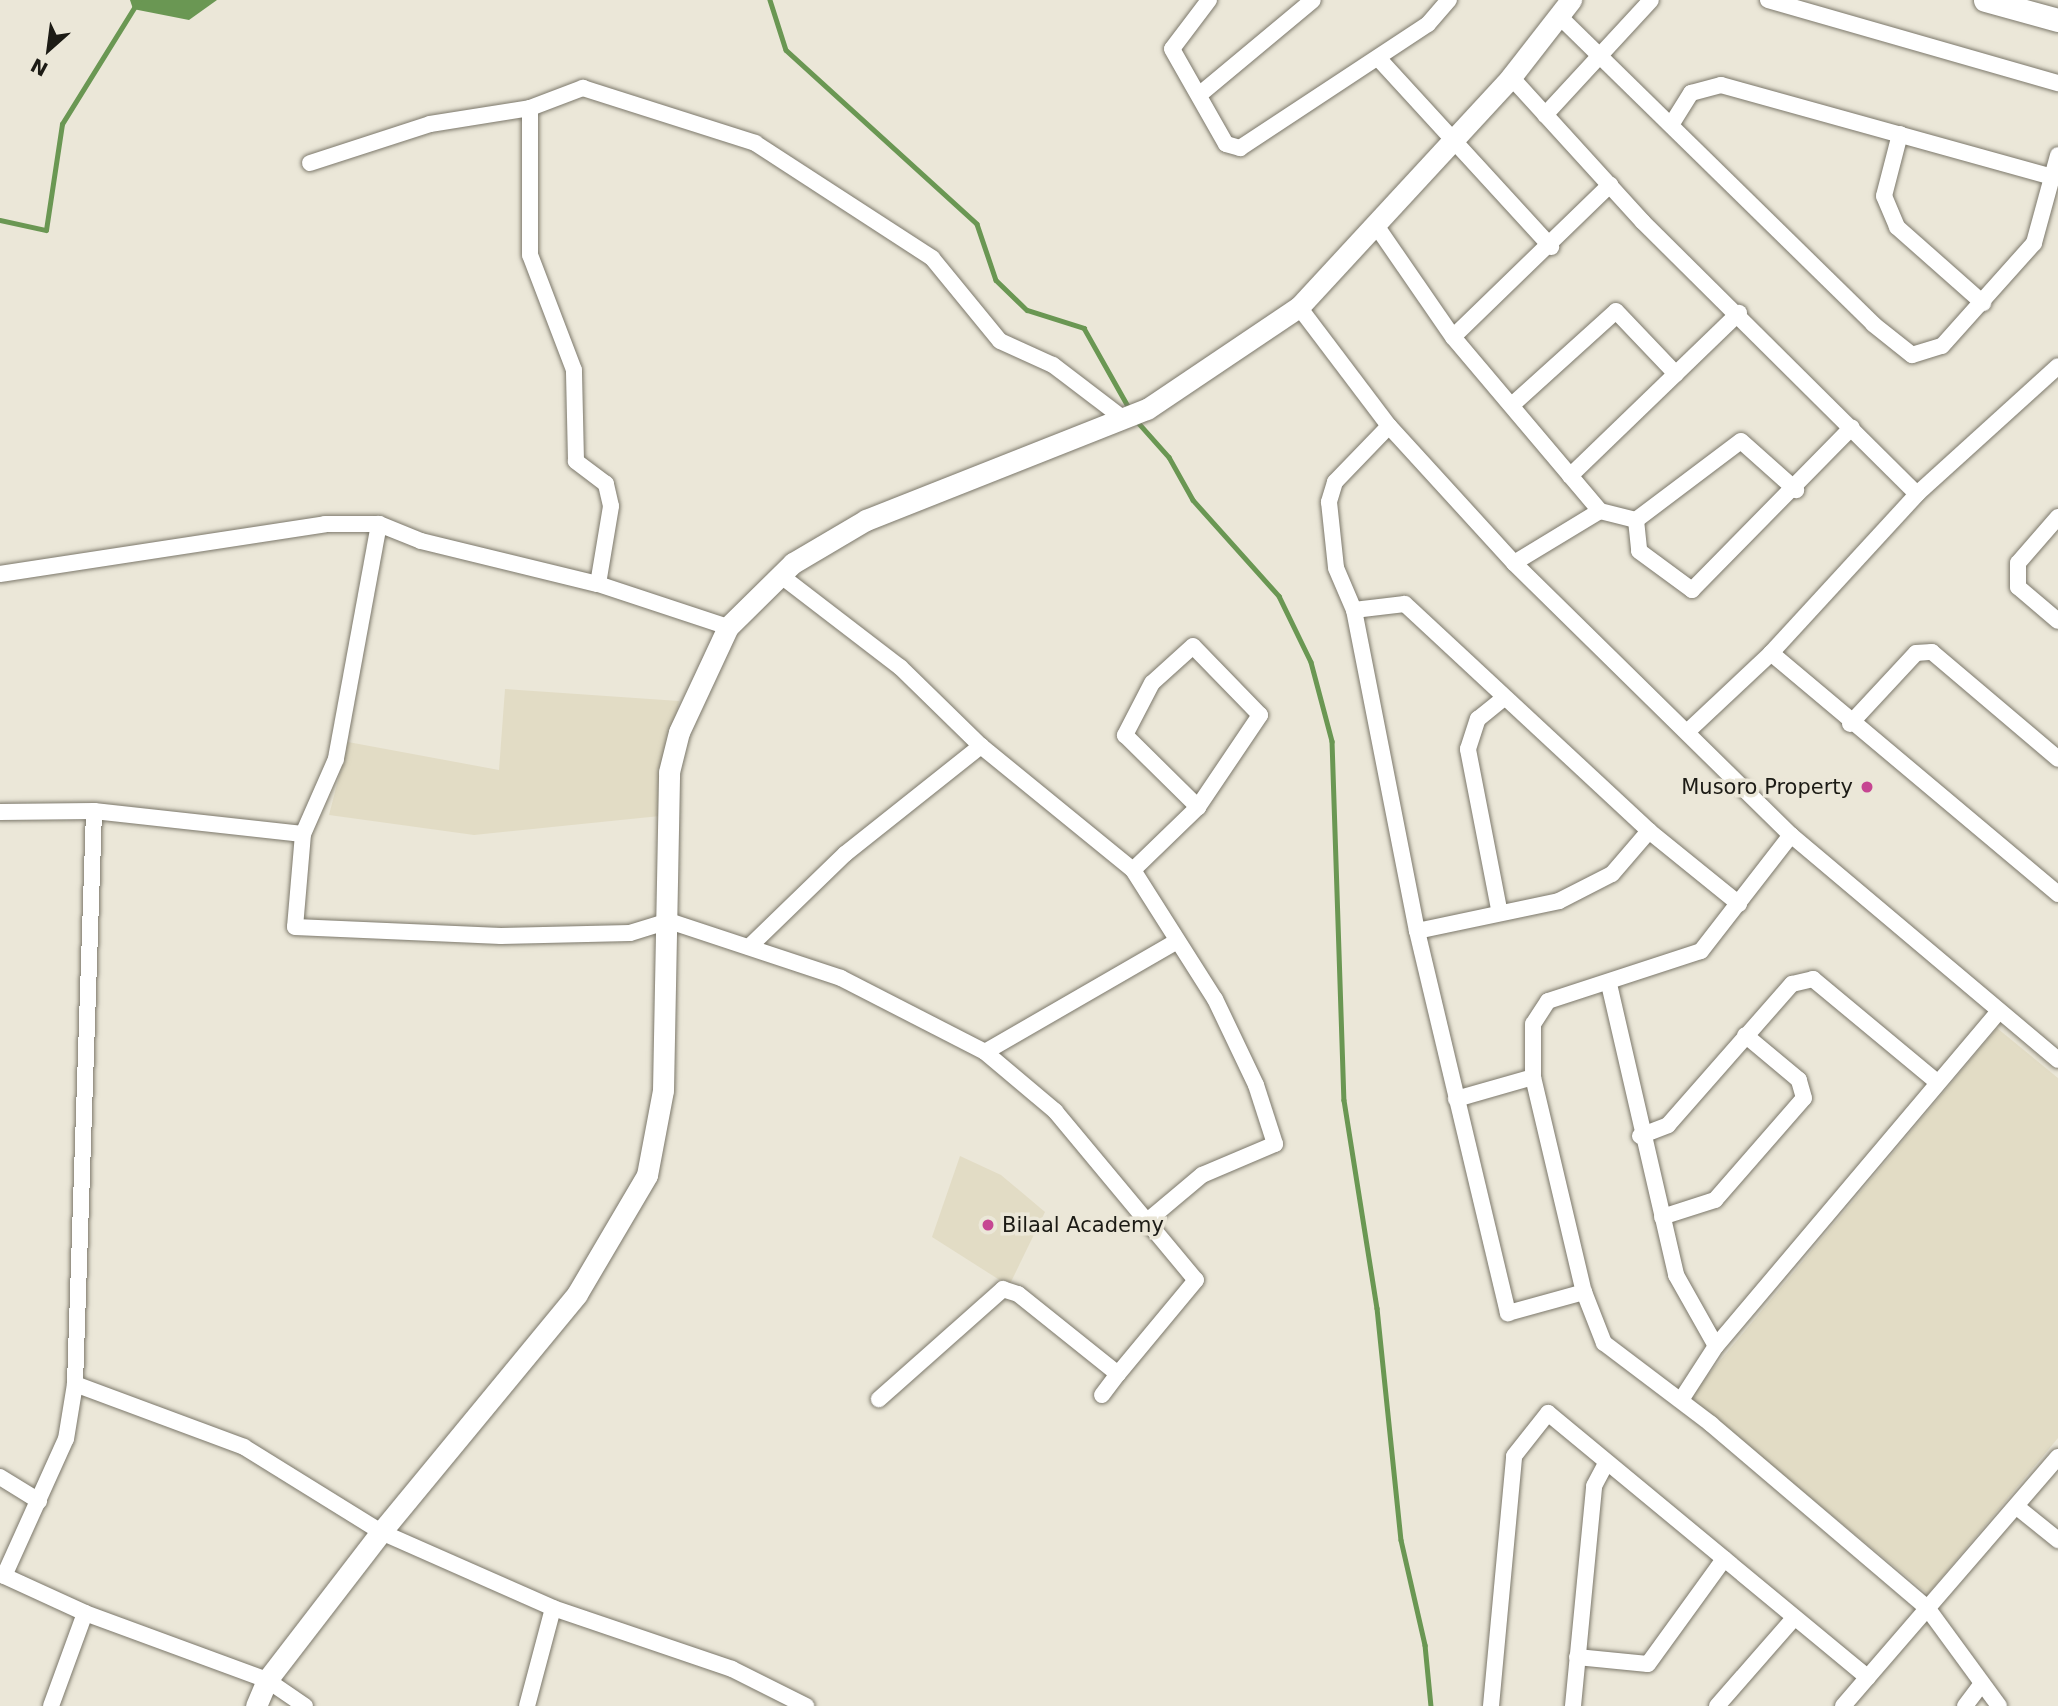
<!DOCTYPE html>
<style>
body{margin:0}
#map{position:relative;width:2058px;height:1706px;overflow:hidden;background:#ebe7d8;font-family:"DejaVu Sans",sans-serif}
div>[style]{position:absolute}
.built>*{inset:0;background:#e2dcc5}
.water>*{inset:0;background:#6a9753}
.stream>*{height:4.5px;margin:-2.25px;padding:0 2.25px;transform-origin:2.25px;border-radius:2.25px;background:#6a9753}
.roads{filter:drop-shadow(0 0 2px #7c786b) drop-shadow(0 0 2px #7c786b)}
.minor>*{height:16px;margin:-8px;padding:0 8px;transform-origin:8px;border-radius:8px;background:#fff}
.tertiary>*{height:21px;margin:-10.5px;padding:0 10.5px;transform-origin:10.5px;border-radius:10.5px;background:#fff}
.secondary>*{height:23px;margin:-11.5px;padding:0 11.5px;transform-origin:11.5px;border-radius:11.5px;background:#fff}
.dots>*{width:19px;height:19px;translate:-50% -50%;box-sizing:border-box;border:4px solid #ebe7d8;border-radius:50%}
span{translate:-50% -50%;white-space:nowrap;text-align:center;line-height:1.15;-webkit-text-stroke:7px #ebe7d8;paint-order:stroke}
.poi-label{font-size:21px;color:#1c1b15}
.right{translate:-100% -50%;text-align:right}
.left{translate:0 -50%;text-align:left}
.north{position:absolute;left:14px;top:14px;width:70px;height:70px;-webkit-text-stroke:5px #ebe7d8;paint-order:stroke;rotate:208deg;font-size:19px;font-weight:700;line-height:28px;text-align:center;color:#1c1b15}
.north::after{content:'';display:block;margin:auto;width:24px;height:32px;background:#1c1b15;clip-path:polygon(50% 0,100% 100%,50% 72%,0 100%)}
</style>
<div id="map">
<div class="built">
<div style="clip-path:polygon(505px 689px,679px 701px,660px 816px,474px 835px,329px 815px,348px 742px,499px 770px)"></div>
<div style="clip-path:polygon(1997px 1028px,2058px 1078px,2058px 1438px,1928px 1594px,1689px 1398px)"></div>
<div style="clip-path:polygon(960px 1156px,1001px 1175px,1045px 1212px,1009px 1286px,932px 1237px)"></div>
</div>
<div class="water">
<div style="clip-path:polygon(130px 0,217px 0,189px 20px,133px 9px)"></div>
</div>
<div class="stream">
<div style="left:770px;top:0;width:52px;rotate:72.3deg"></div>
<div style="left:786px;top:50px;width:258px;rotate:42.3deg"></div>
<div style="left:977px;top:224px;width:59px;rotate:71.3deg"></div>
<div style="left:996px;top:280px;width:43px;rotate:44.1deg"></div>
<div style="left:1027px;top:310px;width:60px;rotate:17.5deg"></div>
<div style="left:1084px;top:328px;width:92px;rotate:60.6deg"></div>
<div style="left:0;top:220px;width:47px;rotate:12.3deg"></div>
<div style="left:46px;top:230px;width:107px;rotate:-81.4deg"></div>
<div style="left:62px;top:124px;width:146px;rotate:-58.2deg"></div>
<div style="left:1135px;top:419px;width:51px;rotate:48.2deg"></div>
<div style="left:1169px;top:457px;width:49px;rotate:60.8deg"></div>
<div style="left:1193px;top:500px;width:129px;rotate:48.1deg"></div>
<div style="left:1279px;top:596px;width:73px;rotate:64.1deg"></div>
<div style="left:1311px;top:662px;width:82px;rotate:75.1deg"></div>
<div style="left:1332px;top:741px;width:359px;rotate:88.1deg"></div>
<div style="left:1344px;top:1100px;width:211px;rotate:81deg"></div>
<div style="left:1377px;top:1308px;width:233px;rotate:84.1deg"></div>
<div style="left:1401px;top:1540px;width:108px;rotate:77.1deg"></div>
<div style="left:1425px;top:1645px;width:61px;rotate:84.4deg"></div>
</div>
<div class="roads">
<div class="minor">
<div style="left:1209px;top:0;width:61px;rotate:127.1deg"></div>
<div style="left:1172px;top:49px;width:109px;rotate:60.4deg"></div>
<div style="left:1226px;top:144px;width:15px;rotate:16deg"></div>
<div style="left:1240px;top:148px;width:225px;rotate:-33.4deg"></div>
<div style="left:1428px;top:24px;width:32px;rotate:-49deg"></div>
<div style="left:1768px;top:0;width:302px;rotate:16deg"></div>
<div style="left:1561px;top:18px;width:437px;rotate:44.4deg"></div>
<div style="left:1873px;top:324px;width:50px;rotate:38.5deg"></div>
<div style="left:1912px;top:355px;width:31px;rotate:-17deg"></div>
<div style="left:1942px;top:346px;width:138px;rotate:-48.2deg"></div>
<div style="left:2034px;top:243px;width:91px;rotate:-74.7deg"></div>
<div style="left:1379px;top:59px;width:255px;rotate:47.5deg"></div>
<div style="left:1511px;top:77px;width:196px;rotate:47.7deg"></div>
<div style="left:1643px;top:222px;width:386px;rotate:44.8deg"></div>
<div style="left:1199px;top:95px;width:148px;rotate:-39.8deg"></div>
<div style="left:1545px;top:115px;width:156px;rotate:-47.3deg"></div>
<div style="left:1671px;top:125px;width:38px;rotate:-58deg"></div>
<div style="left:1691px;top:93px;width:31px;rotate:-15deg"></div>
<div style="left:1721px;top:85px;width:344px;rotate:15.5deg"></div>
<div style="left:1900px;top:134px;width:64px;rotate:104.5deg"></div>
<div style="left:1884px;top:196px;width:34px;rotate:67deg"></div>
<div style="left:1897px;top:227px;width:115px;rotate:41.5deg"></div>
<div style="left:310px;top:163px;width:126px;rotate:-18deg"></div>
<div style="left:430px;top:124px;width:101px;rotate:-9.1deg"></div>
<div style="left:1375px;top:224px;width:137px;rotate:55.4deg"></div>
<div style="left:1453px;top:337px;width:228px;rotate:49.8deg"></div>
<div style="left:1600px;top:511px;width:37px;rotate:14deg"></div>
<div style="left:1636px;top:520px;width:131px;rotate:-37deg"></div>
<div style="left:1741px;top:441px;width:74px;rotate:41.7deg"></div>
<div style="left:1299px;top:307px;width:149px;rotate:52.9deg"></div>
<div style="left:1389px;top:426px;width:185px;rotate:47.6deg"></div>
<div style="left:1514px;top:563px;width:388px;rotate:44.5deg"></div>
<div style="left:1791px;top:835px;width:349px;rotate:40.1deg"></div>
<div style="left:1453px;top:337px;width:219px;rotate:-44.1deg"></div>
<div style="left:1512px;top:405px;width:140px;rotate:-42.1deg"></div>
<div style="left:1616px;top:311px;width:87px;rotate:46.4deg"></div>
<div style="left:1389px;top:426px;width:78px;rotate:134deg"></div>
<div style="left:1335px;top:482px;width:21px;rotate:107deg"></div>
<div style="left:1329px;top:502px;width:66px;rotate:83.9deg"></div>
<div style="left:1336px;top:568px;width:46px;rotate:66.8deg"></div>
<div style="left:1354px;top:610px;width:327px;rotate:78.9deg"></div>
<div style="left:1417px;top:931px;width:393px;rotate:76.6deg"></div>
<div style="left:1508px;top:1313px;width:79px;rotate:-15.4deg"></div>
<div style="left:1570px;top:476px;width:235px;rotate:-44deg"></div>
<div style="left:2058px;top:517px;width:61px;rotate:131deg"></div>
<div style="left:2018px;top:563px;width:24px;rotate:90deg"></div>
<div style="left:2018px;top:587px;width:52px;rotate:40.4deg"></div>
<div style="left:1636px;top:520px;width:31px;rotate:84deg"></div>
<div style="left:1639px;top:551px;width:66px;rotate:36.3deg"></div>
<div style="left:1692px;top:590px;width:228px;rotate:-45.5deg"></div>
<div style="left:379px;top:524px;width:239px;rotate:100.4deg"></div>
<div style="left:336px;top:759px;width:82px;rotate:113.7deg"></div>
<div style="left:303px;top:834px;width:93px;rotate:94.9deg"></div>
<div style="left:295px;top:927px;width:206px;rotate:2.5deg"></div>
<div style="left:501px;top:936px;width:129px;rotate:-1.3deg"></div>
<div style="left:630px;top:933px;width:41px;rotate:-17.1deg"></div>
<div style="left:669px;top:921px;width:181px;rotate:18.3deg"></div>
<div style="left:841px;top:978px;width:162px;rotate:27.2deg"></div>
<div style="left:985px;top:1052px;width:92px;rotate:40.1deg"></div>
<div style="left:1055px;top:1111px;width:220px;rotate:50.2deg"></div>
<div style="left:1196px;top:1280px;width:122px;rotate:129.7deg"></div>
<div style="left:1118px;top:1374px;width:128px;rotate:-141.3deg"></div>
<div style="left:1018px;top:1294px;width:16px;rotate:-162deg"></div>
<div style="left:1003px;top:1289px;width:166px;rotate:138.4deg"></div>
<div style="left:1514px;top:563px;width:100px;rotate:-31.2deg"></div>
<div style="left:0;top:574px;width:329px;rotate:-8.7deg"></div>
<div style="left:325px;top:524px;width:54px"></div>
<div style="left:379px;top:524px;width:45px;rotate:22deg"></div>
<div style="left:421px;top:541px;width:182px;rotate:13.7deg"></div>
<div style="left:598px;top:584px;width:137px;rotate:18.3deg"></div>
<div style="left:780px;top:575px;width:151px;rotate:37.5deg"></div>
<div style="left:900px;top:667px;width:113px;rotate:44.3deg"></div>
<div style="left:598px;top:584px;width:79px;rotate:-80.5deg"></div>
<div style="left:611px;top:506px;width:23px;rotate:-103deg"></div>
<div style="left:606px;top:484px;width:38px;rotate:-143deg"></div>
<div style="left:576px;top:461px;width:91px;rotate:-91.3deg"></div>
<div style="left:574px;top:370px;width:123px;rotate:-110.9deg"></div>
<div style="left:530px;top:255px;width:147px;rotate:-90deg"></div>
<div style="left:530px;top:108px;width:57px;rotate:-20.7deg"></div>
<div style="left:583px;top:88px;width:181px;rotate:17.7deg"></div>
<div style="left:755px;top:143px;width:211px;rotate:33deg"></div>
<div style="left:932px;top:258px;width:107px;rotate:50.7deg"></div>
<div style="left:1000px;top:341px;width:58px;rotate:24.4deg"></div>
<div style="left:1053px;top:365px;width:84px;rotate:37.3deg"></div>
<div style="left:1354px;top:610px;width:51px;rotate:-6.7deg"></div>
<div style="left:1405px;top:604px;width:333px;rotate:42.9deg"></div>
<div style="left:1649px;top:831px;width:116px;rotate:39deg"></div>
<div style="left:1771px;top:653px;width:375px;rotate:40deg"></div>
<div style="left:1850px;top:724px;width:97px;rotate:-47.1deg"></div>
<div style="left:1916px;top:653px;width:16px;rotate:-4deg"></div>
<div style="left:1932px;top:652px;width:165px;rotate:40.3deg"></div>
<div style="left:1687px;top:732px;width:115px;rotate:-43.2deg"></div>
<div style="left:1771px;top:653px;width:216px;rotate:-47.4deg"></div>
<div style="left:1917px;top:494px;width:190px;rotate:-42.2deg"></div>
<div style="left:0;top:812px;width:94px;rotate:-0.6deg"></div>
<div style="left:94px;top:811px;width:210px;rotate:6.3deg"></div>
<div style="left:1791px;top:835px;width:147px;rotate:127.8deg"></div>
<div style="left:1701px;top:951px;width:161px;rotate:161.9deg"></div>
<div style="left:1548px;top:1001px;width:27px;rotate:123deg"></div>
<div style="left:1533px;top:1024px;width:53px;rotate:90deg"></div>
<div style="left:1533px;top:1077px;width:221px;rotate:76.7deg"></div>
<div style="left:1584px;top:1292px;width:55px;rotate:68.6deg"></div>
<div style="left:1604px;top:1343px;width:134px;rotate:37.1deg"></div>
<div style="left:1711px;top:1424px;width:285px;rotate:40.4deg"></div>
<div style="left:1928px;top:1609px;width:120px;rotate:53.8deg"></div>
<div style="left:1133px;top:870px;width:91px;rotate:-44.1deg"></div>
<div style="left:1198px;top:807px;width:111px;rotate:-56deg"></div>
<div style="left:1260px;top:715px;width:96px;rotate:-134.2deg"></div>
<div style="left:1193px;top:646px;width:55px;rotate:137.9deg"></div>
<div style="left:1152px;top:683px;width:59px;rotate:117.4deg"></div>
<div style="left:1125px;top:735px;width:103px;rotate:44.6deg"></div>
<div style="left:1499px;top:909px;width:163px;rotate:-101deg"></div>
<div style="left:1468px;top:749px;width:32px;rotate:-72deg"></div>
<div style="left:1478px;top:719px;width:32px;rotate:-39deg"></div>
<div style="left:1417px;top:931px;width:145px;rotate:-11.9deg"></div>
<div style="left:1559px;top:901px;width:59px;rotate:-27deg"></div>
<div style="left:1612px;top:874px;width:57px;rotate:-49.3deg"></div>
<div style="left:749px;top:947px;width:134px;rotate:-44.1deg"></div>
<div style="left:845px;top:854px;width:174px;rotate:-38.5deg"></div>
<div style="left:981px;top:746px;width:196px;rotate:39.2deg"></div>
<div style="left:1133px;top:870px;width:153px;rotate:57.6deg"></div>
<div style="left:1215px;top:999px;width:95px;rotate:64.5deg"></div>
<div style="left:1256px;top:1085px;width:62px;rotate:72.1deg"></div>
<div style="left:1275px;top:1144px;width:79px;rotate:157deg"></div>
<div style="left:1202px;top:1175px;width:75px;rotate:139.9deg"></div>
<div style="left:1609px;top:984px;width:299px;rotate:77deg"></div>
<div style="left:1676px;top:1275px;width:81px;rotate:60.6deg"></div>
<div style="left:985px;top:1052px;width:222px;rotate:-30deg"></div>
<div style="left:1456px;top:1099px;width:80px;rotate:-15.9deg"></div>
<div style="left:1640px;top:1136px;width:30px;rotate:-21deg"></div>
<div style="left:1668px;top:1125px;width:188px;rotate:-48.7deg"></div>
<div style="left:1792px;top:984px;width:22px;rotate:-13deg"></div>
<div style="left:1813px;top:979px;width:161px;rotate:39.7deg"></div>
<div style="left:1662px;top:1217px;width:56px;rotate:-17.8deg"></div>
<div style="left:1715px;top:1200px;width:135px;rotate:-48.9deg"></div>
<div style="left:1804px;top:1098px;width:19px;rotate:-106deg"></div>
<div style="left:1799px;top:1080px;width:70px;rotate:-140.2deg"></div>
<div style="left:75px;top:1384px;width:180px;rotate:20.4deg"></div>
<div style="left:244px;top:1447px;width:161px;rotate:31.8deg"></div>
<div style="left:381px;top:1532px;width:188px;rotate:23.8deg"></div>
<div style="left:553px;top:1608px;width:189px;rotate:18.8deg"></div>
<div style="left:732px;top:1669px;width:83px;rotate:26.6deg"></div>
<div style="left:1102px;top:1395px;width:26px;rotate:-53deg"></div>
<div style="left:1681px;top:1400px;width:64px;rotate:-57.1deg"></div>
<div style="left:1716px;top:1346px;width:437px;rotate:-49.8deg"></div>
<div style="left:0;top:1477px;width:46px;rotate:31.6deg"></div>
<div style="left:2017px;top:1507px;width:53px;rotate:38.8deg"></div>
<div style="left:0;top:1574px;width:94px;rotate:24.6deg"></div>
<div style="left:85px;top:1613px;width:194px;rotate:20.2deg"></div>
<div style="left:267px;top:1680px;width:46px;rotate:34.4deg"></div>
<div style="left:4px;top:1576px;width:150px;rotate:-65.7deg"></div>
<div style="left:66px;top:1439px;width:56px;rotate:-80.7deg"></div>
<div style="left:75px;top:1384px;width:573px;rotate:-88.1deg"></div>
<div style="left:1577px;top:1657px;width:71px;rotate:5.6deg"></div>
<div style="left:1648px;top:1664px;width:130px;rotate:-54.1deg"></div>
<div style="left:51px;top:1706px;width:99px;rotate:-69.9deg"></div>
<div style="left:527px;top:1706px;width:101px;rotate:-75.1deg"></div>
<div style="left:1491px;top:1706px;width:251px;rotate:-84.7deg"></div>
<div style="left:1514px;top:1456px;width:55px;rotate:-51.7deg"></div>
<div style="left:1548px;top:1413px;width:415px;rotate:39.6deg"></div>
<div style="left:1573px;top:1706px;width:221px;rotate:-84.5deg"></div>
<div style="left:1594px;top:1486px;width:26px;rotate:-62deg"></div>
<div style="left:1717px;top:1706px;width:117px;rotate:-48.8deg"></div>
<div style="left:1843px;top:1706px;width:329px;rotate:-49.2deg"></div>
<div style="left:1965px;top:1706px;width:25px;rotate:-53deg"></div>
</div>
<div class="tertiary">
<div style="left:256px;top:1706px;width:28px;rotate:-67deg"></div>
<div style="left:267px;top:1680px;width:187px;rotate:-52.4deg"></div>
<div style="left:381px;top:1532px;width:308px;rotate:-50.5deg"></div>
<div style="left:577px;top:1294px;width:138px;rotate:-59.5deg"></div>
<div style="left:647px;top:1175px;width:86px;rotate:-79.3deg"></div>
<div style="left:663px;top:1090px;width:318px;rotate:-88.9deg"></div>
<div style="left:669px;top:772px;width:41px;rotate:-76deg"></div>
<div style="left:679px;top:732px;width:116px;rotate:-65deg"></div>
<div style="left:728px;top:627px;width:91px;rotate:-44.6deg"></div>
<div style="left:793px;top:563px;width:85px;rotate:-30.5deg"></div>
<div style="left:866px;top:520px;width:302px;rotate:-21.6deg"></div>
<div style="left:1147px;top:409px;width:183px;rotate:-33.9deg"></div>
<div style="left:1299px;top:307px;width:313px;rotate:-47.3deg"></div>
<div style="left:1511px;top:77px;width:98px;rotate:-52.1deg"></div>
</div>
<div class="secondary">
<div style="left:1985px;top:0;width:76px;rotate:15.3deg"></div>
</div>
</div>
<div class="dots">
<div style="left:1867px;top:787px;background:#c64692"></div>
<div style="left:988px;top:1225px;background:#c64692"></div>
</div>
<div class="poi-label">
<span class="right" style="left:1853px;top:787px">Musoro Property</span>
<span class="left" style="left:1002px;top:1225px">Bilaal Academy</span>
</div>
<div class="north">N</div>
</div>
